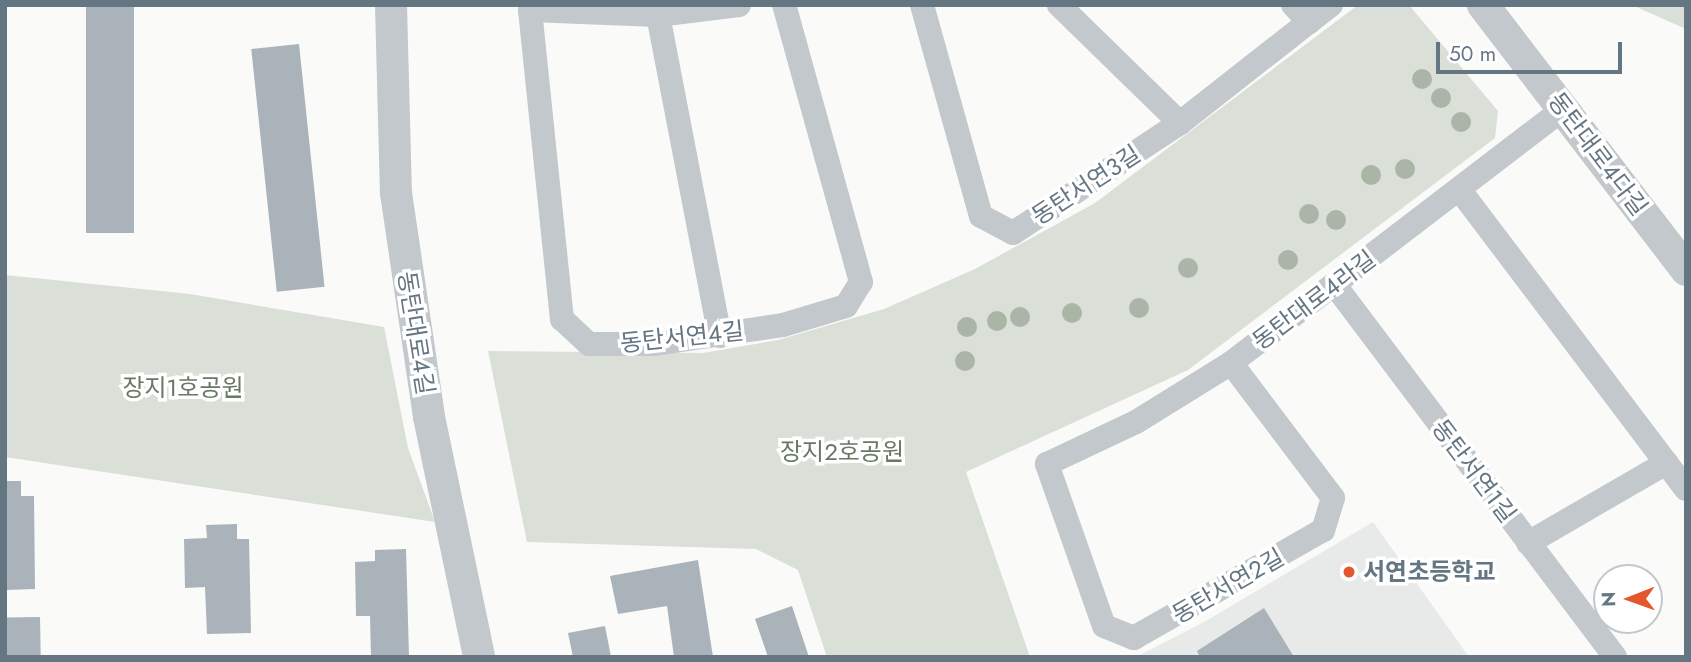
<!DOCTYPE html>
<meta charset="utf-8">
<style>
body{margin:0}
#map{position:relative;width:1691px;height:662px;overflow:hidden;background:#fafaf8;font-family:Jost,"Noto Sans KR",sans-serif}
div>[style]{position:absolute}
.built>*{inset:0;background:#e8e9e9}
.green>*{inset:0;background:#dadfd7}
.building>*{inset:0;background:#aab3b9;transform-origin:0 0}
.minor>*{height:24px;margin:-12px;padding:0 12px;transform-origin:12px;border-radius:12px;background:#c3c8cc}
.tertiary>*{height:32px;margin:-16px;padding:0 16px;transform-origin:16px;border-radius:16px;background:#c3c8cc}
.trees>*{width:20px;height:20px;margin:-10px;border-radius:50%;background:#aab4a7}
.dots>*{width:19px;height:19px;translate:-50% -50%;box-sizing:border-box;border:4px solid #fff;border-radius:50%}
span{translate:-50% -50%;white-space:nowrap;text-align:center;line-height:1.15;-webkit-text-stroke:7px #fff;paint-order:stroke}
.street-label{font-size:24px;color:#657683}
.park-label{font-size:24px;color:#687a64}
.poi-label{font-size:24px;color:#657683;font-weight:700}
.left{translate:0 -50%;text-align:left}
.frame{position:absolute;inset:0;border:7px solid #657683;pointer-events:none}
.north{position:absolute;left:1593px;top:564px;width:70px;height:70px;box-sizing:border-box;background:#fff;border:2px solid #c1c8cd;border-radius:50%;rotate:269deg;font-size:19px;font-weight:700;line-height:28px;text-align:center;color:#657683}
.north::after{content:'';display:block;margin:auto;width:24px;height:32px;background:#e4572e;clip-path:polygon(50% 0,100% 100%,50% 72%,0 100%)}
.scale{position:absolute;left:1436px;top:42px;width:186px;height:32px;box-sizing:border-box;border:4px solid #657683;border-top:0;padding-left:9px;font-size:21px;line-height:24px;white-space:nowrap;color:#657683;-webkit-text-stroke:5px #fff;paint-order:stroke}
</style>
<div id="map">
<div class="built">
<div style="clip-path:polygon(1373px 522px,1469px 657px,1136px 657px,1204px 622px)"></div>
</div>
<div class="green">
<div style="clip-path:polygon(1358px 5px,1409px 5px,1498px 111px,1495px 138px,1188px 370px,966px 472px,1030px 657px,827px 657px,798px 570px,756px 549px,527px 542px,488px 351px,703px 353px,778px 340px,884px 309px,975px 269px,1095px 203px)"></div>
<div style="clip-path:polygon(1632px 5px,1686px 5px,1686px 29px)"></div>
<div style="clip-path:polygon(5px 275px,190px 294px,384px 327px,408px 448px,435px 522px,5px 457px)"></div>
</div>
<div class="building">
<div style="left:86px;top:5px;width:48px;height:228px"></div>
<div style="left:299px;top:44px;width:244px;height:48px;rotate:84deg"></div>
<div style="clip-path:polygon(5px 481px,21px 481px,21px 496px,34px 496px,35px 589px,5px 590px)"></div>
<div style="clip-path:polygon(237px 524px,237px 539px,249px 539px,251px 633px,207px 634px,205px 587px,185px 588px,184px 539px,207px 538px,206px 525px)"></div>
<div style="clip-path:polygon(406px 549px,409px 657px,371px 657px,370px 616px,356px 616px,355px 562px,375px 561px,375px 550px)"></div>
<div style="clip-path:polygon(698px 560px,713px 657px,674px 657px,667px 606px,618px 614px,610px 576px)"></div>
<div style="clip-path:polygon(792px 606px,809px 657px,768px 657px,755px 619px)"></div>
<div style="clip-path:polygon(1264px 608px,1294px 657px,1200px 657px,1197px 651px)"></div>
<div style="left:40px;top:617px;width:40px;height:35px;rotate:89deg"></div>
<div style="clip-path:polygon(605px 626px,611px 657px,573px 657px,568px 633px)"></div>
</div>
<div class="minor">
<div style="left:739px;top:5px;width:82px;rotate:173deg"></div>
<div style="left:658px;top:15px;width:128px;rotate:-177.8deg"></div>
<div style="left:530px;top:10px;width:311px;rotate:84.1deg"></div>
<div style="left:562px;top:319px;width:37px;rotate:43deg"></div>
<div style="left:589px;top:344px;width:66px"></div>
<div style="left:655px;top:344px;width:129px;rotate:-8.4deg"></div>
<div style="left:783px;top:325px;width:66px;rotate:-16.8deg"></div>
<div style="left:846px;top:306px;width:28px;rotate:-58deg"></div>
<div style="left:861px;top:282px;width:288px;rotate:-105.5deg"></div>
<div style="left:922px;top:5px;width:219px;rotate:74.4deg"></div>
<div style="left:981px;top:216px;width:36px;rotate:28deg"></div>
<div style="left:1013px;top:233px;width:200px;rotate:-33.4deg"></div>
<div style="left:1180px;top:123px;width:164px;rotate:-38.1deg"></div>
<div style="left:1309px;top:22px;width:23px;rotate:-133deg"></div>
<div style="left:1059px;top:5px;width:169px;rotate:44.3deg"></div>
<div style="left:658px;top:15px;width:327px;rotate:79.1deg"></div>
<div style="left:1309px;top:22px;width:28px;rotate:-38deg"></div>
<div style="left:1459px;top:189px;width:376px;rotate:52.9deg"></div>
<div style="left:1334px;top:284px;width:467px;rotate:53deg"></div>
<div style="left:1231px;top:363px;width:169px;rotate:52.9deg"></div>
<div style="left:1333px;top:498px;width:34px;rotate:107deg"></div>
<div style="left:1323px;top:530px;width:218px;rotate:150.3deg"></div>
<div style="left:1134px;top:638px;width:32px;rotate:-158deg"></div>
<div style="left:1104px;top:626px;width:172px;rotate:-109.4deg"></div>
<div style="left:1047px;top:464px;width:98px;rotate:-25.3deg"></div>
<div style="left:1136px;top:422px;width:112px;rotate:-31.8deg"></div>
<div style="left:1231px;top:363px;width:419px;rotate:-37.4deg"></div>
<div style="left:1528px;top:543px;width:160px;rotate:-30.1deg"></div>
</div>
<div class="tertiary">
<div style="left:391px;top:5px;width:188px;rotate:88.5deg"></div>
<div style="left:396px;top:193px;width:226px;rotate:81.6deg"></div>
<div style="left:429px;top:417px;width:245px;rotate:78.2deg"></div>
<div style="left:1483px;top:5px;width:334px;rotate:52.5deg"></div>
</div>
<div class="trees">
<div style="left:1422px;top:79px"></div>
<div style="left:1441px;top:98px"></div>
<div style="left:1461px;top:122px"></div>
<div style="left:1405px;top:169px"></div>
<div style="left:1371px;top:175px"></div>
<div style="left:1309px;top:214px"></div>
<div style="left:1336px;top:220px"></div>
<div style="left:1288px;top:260px"></div>
<div style="left:1188px;top:268px"></div>
<div style="left:1139px;top:308px"></div>
<div style="left:1072px;top:313px"></div>
<div style="left:1020px;top:317px"></div>
<div style="left:997px;top:321px"></div>
<div style="left:967px;top:327px"></div>
<div style="left:965px;top:361px"></div>
</div>
<div class="dots">
<div style="left:1349px;top:572px;background:#e4572e"></div>
</div>
<div class="street-label">
<span style="left:1598px;top:154px;rotate:53deg">동탄대로4다길</span>
<span style="left:1086px;top:185px;rotate:-33deg">동탄서연3길</span>
<span style="left:1314px;top:300px;rotate:-37deg">동탄대로4라길</span>
<span style="left:416px;top:333px;rotate:81deg">동탄대로4길</span>
<span style="left:682px;top:337px;rotate:-6deg">동탄서연4길</span>
<span style="left:1474px;top:471px;rotate:53deg">동탄서연1길</span>
<span style="left:1228px;top:586px;rotate:-30deg">동탄서연2길</span>
</div>
<div class="park-label">
<span style="left:183px;top:388px">장지1호공원</span>
<span style="left:842px;top:452px">장지2호공원</span>
</div>
<div class="poi-label">
<span class="left" style="left:1363px;top:572px">서연초등학교</span>
</div>
<div class="frame"></div>
<div class="north">N</div>
<div class="scale">50 m</div>
</div>
